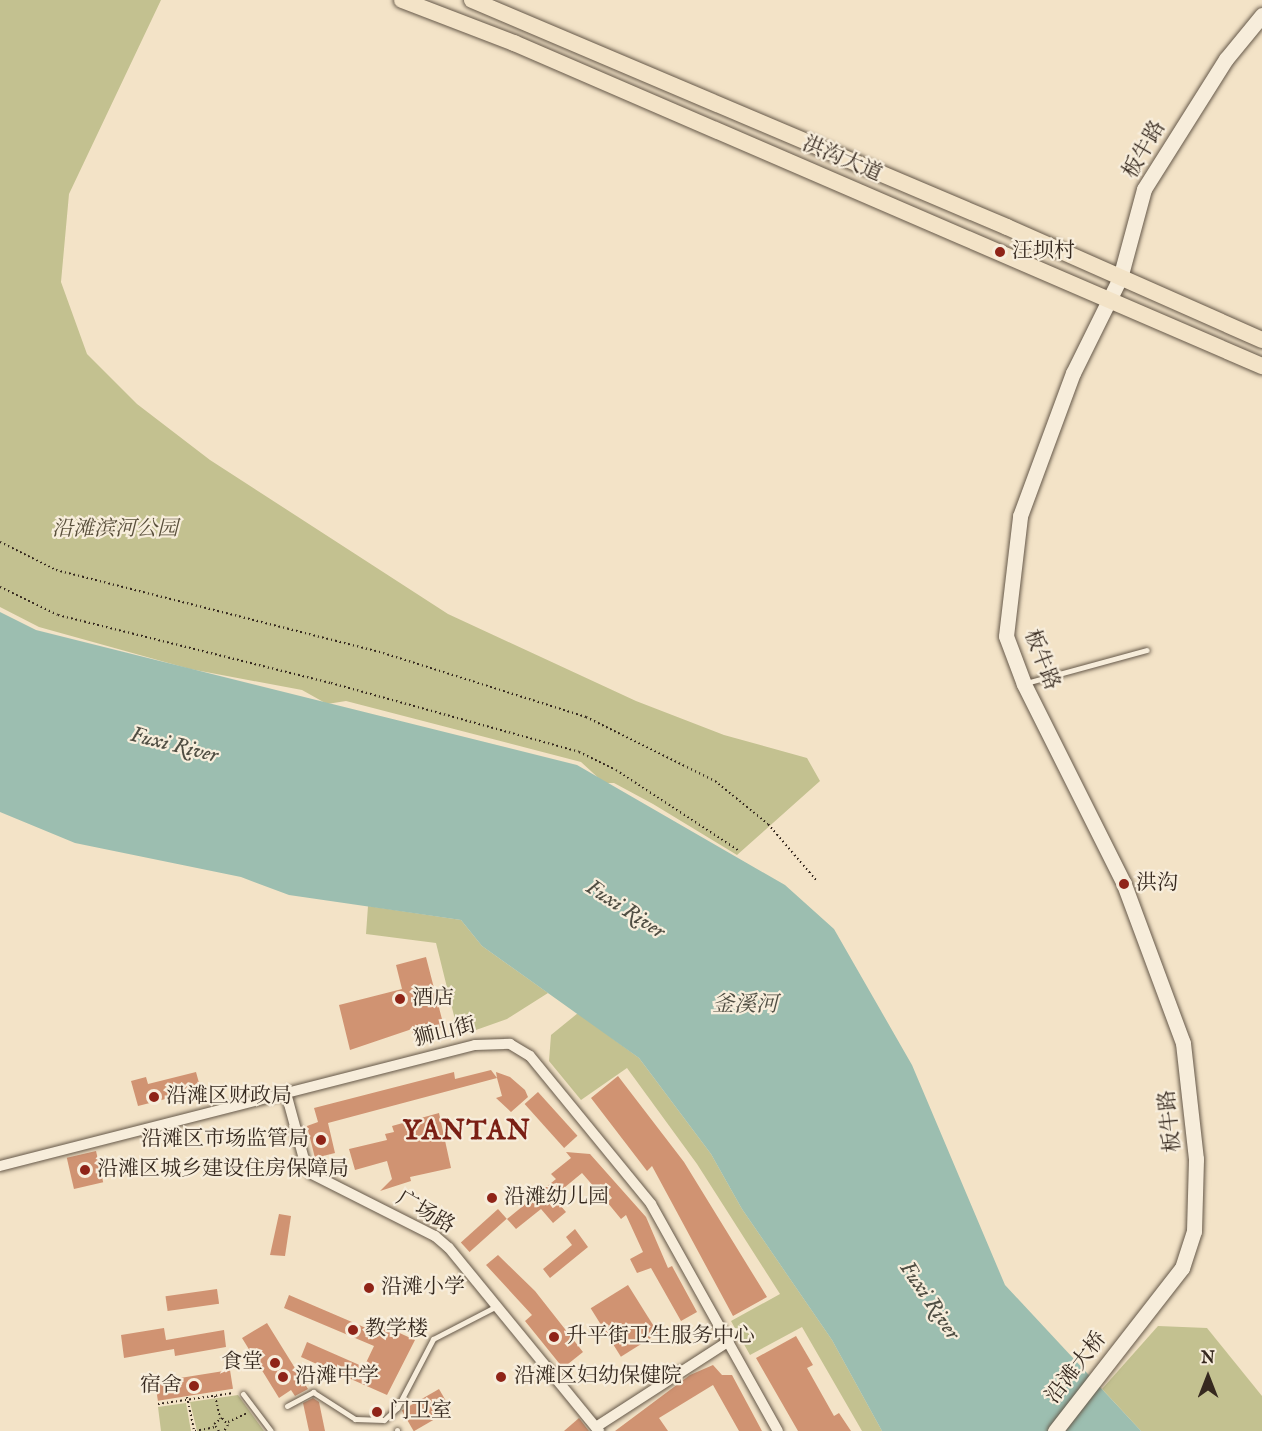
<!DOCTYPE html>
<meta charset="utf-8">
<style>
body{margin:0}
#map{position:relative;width:1262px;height:1431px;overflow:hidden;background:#f3e3c7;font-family:"IM FELL English","Noto Serif SC",serif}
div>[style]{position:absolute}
.green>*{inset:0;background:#c3c190}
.water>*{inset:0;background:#9cbeb0}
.building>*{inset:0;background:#d09372;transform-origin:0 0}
.path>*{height:2px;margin-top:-1px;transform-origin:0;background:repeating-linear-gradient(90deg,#36291f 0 1.5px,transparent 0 4.5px)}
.roads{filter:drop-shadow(0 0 2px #655849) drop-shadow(0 0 2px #655849)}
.service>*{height:5px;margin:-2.5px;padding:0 2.5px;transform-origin:2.5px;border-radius:2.5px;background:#f7eddb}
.minor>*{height:10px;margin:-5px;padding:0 5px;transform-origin:5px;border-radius:5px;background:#f7eddb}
.secondary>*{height:15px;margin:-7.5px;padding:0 7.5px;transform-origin:7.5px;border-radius:7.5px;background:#f7eddb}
.primary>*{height:16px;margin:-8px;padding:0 8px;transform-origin:8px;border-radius:8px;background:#f3e3c7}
.dots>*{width:16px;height:16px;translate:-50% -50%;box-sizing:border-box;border:3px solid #f7eddb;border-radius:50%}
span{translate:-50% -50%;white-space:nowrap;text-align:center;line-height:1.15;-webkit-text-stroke:4.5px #f7eddb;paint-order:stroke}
.street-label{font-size:21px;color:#36291f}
.poi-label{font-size:21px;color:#36291f}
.left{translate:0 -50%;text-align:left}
.right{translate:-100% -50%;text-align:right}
.park-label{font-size:21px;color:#594f3b;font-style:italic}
.water-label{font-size:22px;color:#504e43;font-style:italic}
.district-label{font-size:27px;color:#7a1f14;font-weight:700;letter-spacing:1.5px}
.north{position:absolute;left:1178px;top:1347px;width:60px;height:60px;-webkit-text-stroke:4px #f7eddb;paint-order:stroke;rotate:0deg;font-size:16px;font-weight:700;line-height:24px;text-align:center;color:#36291f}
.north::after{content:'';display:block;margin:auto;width:21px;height:27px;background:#36291f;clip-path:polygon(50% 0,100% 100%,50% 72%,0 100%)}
</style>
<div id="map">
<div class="green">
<div style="clip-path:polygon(0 0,161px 0,69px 194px,61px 282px,87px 354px,137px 404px,210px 460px,448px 614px,636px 701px,724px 735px,807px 758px,820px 781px,737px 855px,653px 804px,614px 783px,604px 783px,581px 762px,346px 701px,327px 704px,302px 690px,190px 669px,39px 627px,0 607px)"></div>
<div style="clip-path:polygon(368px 906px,461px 920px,482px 946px,548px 993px,507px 1019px,459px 1036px,436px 943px,366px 934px)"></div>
<div style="clip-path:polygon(578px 1013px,639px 1058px,711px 1154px,742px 1209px,832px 1340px,882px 1431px,862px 1431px,802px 1327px,750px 1355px,731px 1321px,780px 1294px,697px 1164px,627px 1068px,581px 1100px,549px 1061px,551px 1035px)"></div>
<div style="clip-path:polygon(1158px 1326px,1207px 1328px,1262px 1396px,1262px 1431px,1141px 1431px,1102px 1389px)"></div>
<div style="clip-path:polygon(238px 1395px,264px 1431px,197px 1431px,190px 1402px)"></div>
<div style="clip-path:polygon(186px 1403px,191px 1431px,161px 1431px,158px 1407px)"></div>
</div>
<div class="water">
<div style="clip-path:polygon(0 612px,36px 630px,577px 765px,785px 885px,834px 929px,912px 1065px,1005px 1285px,1141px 1431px,882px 1431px,832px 1340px,742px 1209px,711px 1154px,639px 1058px,482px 946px,461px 920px,289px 895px,241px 877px,75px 843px,0 812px)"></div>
</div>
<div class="building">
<div style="clip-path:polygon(426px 957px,444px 1027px,413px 1035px,412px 1029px,350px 1050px,339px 1005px,402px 989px,396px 965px)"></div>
<div style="clip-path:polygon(491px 1070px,497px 1078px,496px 1072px,510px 1077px,525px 1090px,528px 1097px,511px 1112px,496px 1098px,502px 1096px,497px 1078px,328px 1123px,335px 1153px,315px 1158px,307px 1126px,318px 1122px,314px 1108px,454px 1072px,455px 1079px)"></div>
<div style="clip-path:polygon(196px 1072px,201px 1090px,138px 1106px,131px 1081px,146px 1077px,148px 1084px)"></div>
<div style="clip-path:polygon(618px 1076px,684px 1162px,767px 1297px,733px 1316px,652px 1166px,647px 1171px,591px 1098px)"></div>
<div style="left:538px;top:1092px;width:59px;height:18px;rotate:48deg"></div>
<div style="clip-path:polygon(439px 1113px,451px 1168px,410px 1177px,411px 1181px,380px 1191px,392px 1179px,387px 1161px,355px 1170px,349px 1149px,387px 1140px,385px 1134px,394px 1132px,392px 1126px)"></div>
<div style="left:96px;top:1151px;width:32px;height:30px;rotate:77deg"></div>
<div style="clip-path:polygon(566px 1152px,590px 1154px,646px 1217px,668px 1268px,672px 1266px,697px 1312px,681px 1321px,651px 1268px,637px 1273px,630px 1259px,643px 1252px,626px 1215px,621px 1219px,607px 1202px,612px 1198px,601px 1184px,595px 1188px,582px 1173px,553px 1197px,566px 1212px,553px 1223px,541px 1209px,516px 1229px,507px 1219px,556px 1179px,551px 1174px,571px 1158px)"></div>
<div style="left:498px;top:1209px;width:13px;height:50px;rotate:48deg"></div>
<div style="clip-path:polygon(279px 1214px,291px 1216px,285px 1256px,270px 1255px)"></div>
<div style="clip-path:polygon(575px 1229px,588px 1247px,550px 1278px,543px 1269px,572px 1245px,566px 1237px)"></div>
<div style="clip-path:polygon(498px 1255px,535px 1291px,583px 1352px,563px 1368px,525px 1321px,532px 1315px,486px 1265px)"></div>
<div style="left:628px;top:1285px;width:57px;height:44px;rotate:58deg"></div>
<div style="left:217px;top:1289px;width:15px;height:52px;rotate:82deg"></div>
<div style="clip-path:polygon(289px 1295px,380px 1334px,384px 1326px,415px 1340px,387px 1395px,301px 1357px,307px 1342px,364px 1367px,374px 1346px,284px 1308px)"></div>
<div style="clip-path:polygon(267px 1323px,280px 1344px,308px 1389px,295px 1396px,291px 1390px,279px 1398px,242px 1338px)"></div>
<div style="clip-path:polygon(164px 1328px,166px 1340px,224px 1330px,226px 1347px,175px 1356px,174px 1349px,124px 1358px,121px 1335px)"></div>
<div style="clip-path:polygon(796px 1336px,813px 1365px,807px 1368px,834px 1416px,839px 1413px,851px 1431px,798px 1431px,756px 1358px)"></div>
<div style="clip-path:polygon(713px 1365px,722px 1375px,732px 1375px,762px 1431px,739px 1431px,713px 1385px,659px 1418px,668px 1431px,615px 1431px,690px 1375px)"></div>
<div style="left:230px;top:1370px;width:19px;height:76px;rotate:81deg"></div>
<div style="left:439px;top:1389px;width:24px;height:43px;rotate:60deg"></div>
<div style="clip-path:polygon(313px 1398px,319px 1402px,325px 1431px,309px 1431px,303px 1403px)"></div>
<div style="clip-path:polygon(579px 1418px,589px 1431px,564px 1431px)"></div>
</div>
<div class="path">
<div style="left:0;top:542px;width:63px;rotate:26.6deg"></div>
<div style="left:56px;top:570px;width:337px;rotate:14.2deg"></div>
<div style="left:383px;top:653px;width:213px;rotate:17.5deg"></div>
<div style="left:586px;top:717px;width:144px;rotate:26.4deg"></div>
<div style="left:715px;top:781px;width:68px;rotate:39.1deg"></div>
<div style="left:768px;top:824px;width:74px;rotate:49.4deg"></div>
<div style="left:0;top:587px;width:64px;rotate:25.8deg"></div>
<div style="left:58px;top:615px;width:281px;rotate:14deg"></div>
<div style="left:331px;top:683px;width:257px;rotate:15.5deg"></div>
<div style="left:579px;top:752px;width:41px;rotate:25.9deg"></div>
<div style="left:616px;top:770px;width:146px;rotate:33.3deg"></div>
<div style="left:215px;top:1396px;width:23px;rotate:77deg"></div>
<div style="left:187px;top:1397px;width:35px;rotate:78deg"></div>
<div style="left:158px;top:1404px;width:76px;rotate:-8.3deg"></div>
<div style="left:228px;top:1422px;width:21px;rotate:-25deg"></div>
<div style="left:195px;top:1431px;width:20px;rotate:-11deg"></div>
<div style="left:219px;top:1431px;width:9px;rotate:-126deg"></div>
<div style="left:214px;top:1424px;width:10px;rotate:-37deg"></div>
<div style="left:222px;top:1418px;width:9px;rotate:49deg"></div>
<div style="left:228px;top:1425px;width:7px;rotate:124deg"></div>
</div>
<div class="roads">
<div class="service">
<div style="left:1026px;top:683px;width:125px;rotate:-15.3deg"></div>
<div style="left:243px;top:1394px;width:46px;rotate:52.9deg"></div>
<div style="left:287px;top:1406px;width:30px;rotate:-28deg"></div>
<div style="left:313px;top:1392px;width:50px;rotate:32.7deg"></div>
<div style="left:355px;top:1419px;width:29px;rotate:2deg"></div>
<div style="left:384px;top:1420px;width:18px;rotate:-43deg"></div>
<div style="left:397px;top:1408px;width:78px;rotate:-62.4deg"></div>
<div style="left:433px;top:1339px;width:72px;rotate:-27.3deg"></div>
<div style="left:397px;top:1431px;width:1px;rotate:-90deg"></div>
</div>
<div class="minor">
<div style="left:286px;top:1093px;width:73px;rotate:74.8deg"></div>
<div style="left:305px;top:1163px;width:13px;rotate:58deg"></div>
<div style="left:312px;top:1174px;width:138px;rotate:26.8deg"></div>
<div style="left:435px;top:1236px;width:18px;rotate:41deg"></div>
<div style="left:449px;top:1248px;width:237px;rotate:50.7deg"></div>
<div style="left:0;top:1166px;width:490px;rotate:-14.3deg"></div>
<div style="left:475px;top:1045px;width:35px;rotate:-2deg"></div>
<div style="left:510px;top:1044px;width:23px;rotate:31deg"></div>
<div style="left:530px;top:1056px;width:191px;rotate:50.7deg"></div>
<div style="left:651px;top:1204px;width:260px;rotate:60.8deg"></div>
<div style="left:596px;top:1427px;width:158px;rotate:-32.9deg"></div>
</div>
<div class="secondary">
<div style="left:1055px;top:1431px;width:207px;rotate:-52.1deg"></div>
<div style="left:1182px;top:1268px;width:39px;rotate:-72deg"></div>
<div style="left:1194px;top:1231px;width:72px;rotate:-88.4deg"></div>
<div style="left:1196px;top:1159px;width:117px;rotate:-96.4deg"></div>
<div style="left:1183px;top:1043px;width:170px;rotate:-110.4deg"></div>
<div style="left:1124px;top:884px;width:224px;rotate:-116.6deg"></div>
<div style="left:1024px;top:684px;width:51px;rotate:-110.6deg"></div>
<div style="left:1006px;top:636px;width:121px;rotate:-83.3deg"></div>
<div style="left:1020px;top:516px;width:153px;rotate:-69.7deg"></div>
<div style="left:1073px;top:373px;width:106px;rotate:-63.7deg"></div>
<div style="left:1120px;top:278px;width:92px;rotate:-74.9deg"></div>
<div style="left:1144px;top:189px;width:154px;rotate:-57.8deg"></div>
<div style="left:1226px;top:59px;width:57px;rotate:-50.7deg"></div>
</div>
<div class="primary">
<div style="left:402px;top:0;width:120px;rotate:21deg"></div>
<div style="left:514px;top:43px;width:815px;rotate:23.36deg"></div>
<div style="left:472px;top:0;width:581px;rotate:22.99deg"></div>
<div style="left:1007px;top:227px;width:279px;rotate:23.9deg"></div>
</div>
</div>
<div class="dots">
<div style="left:1000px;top:252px;background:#8f2418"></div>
<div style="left:1124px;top:884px;background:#8f2418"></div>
<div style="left:400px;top:999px;background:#8f2418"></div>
<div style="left:154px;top:1097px;background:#8f2418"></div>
<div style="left:321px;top:1140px;background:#8f2418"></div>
<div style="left:85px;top:1170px;background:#8f2418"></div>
<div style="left:492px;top:1198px;background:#8f2418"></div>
<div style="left:369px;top:1288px;background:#8f2418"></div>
<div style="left:353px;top:1330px;background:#8f2418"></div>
<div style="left:554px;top:1337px;background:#8f2418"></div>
<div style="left:275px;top:1363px;background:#8f2418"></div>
<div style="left:283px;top:1377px;background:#8f2418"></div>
<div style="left:501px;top:1377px;background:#8f2418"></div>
<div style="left:194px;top:1386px;background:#8f2418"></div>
<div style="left:377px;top:1412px;background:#8f2418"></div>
</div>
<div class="street-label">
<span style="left:1145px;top:150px;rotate:-60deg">板牛路</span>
<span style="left:842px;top:160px;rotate:23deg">洪沟大道</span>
<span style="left:1041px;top:660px;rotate:69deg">板牛路</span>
<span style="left:445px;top:1033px;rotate:-14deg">狮山街</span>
<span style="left:1171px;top:1121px;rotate:-96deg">板牛路</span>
<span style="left:425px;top:1213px;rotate:30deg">广场路</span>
<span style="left:1077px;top:1368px;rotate:-52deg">沿滩大桥</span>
</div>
<div class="poi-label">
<span class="left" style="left:1012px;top:252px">汪坝村</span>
<span class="left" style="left:1136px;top:884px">洪沟</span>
<span class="left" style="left:412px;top:999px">酒店</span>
<span class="left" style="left:166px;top:1097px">沿滩区财政局</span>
<span class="right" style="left:309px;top:1140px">沿滩区市场监管局</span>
<span class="left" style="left:97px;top:1170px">沿滩区城乡建设住房保障局</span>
<span class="left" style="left:504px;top:1198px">沿滩幼儿园</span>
<span class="left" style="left:381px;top:1288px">沿滩小学</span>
<span class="left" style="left:365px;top:1330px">教学楼</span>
<span class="left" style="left:566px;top:1337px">升平街卫生服务中心</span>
<span class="right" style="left:263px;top:1363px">食堂</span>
<span class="left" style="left:295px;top:1377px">沿滩中学</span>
<span class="left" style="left:514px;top:1377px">沿滩区妇幼保健院</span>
<span class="right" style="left:182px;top:1386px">宿舍</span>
<span class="left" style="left:389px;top:1412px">门卫室</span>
</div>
<div class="park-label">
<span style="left:115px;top:530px">沿滩滨河公园</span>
</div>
<div class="water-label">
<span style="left:174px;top:746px;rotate:14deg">Fuxi River</span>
<span style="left:625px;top:910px;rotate:33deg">Fuxi River</span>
<span style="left:745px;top:1006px">釜溪河</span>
<span style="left:929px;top:1301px;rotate:56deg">Fuxi River</span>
</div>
<div class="district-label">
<span style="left:467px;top:1133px">YANTAN</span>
</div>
<div class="north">N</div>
</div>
